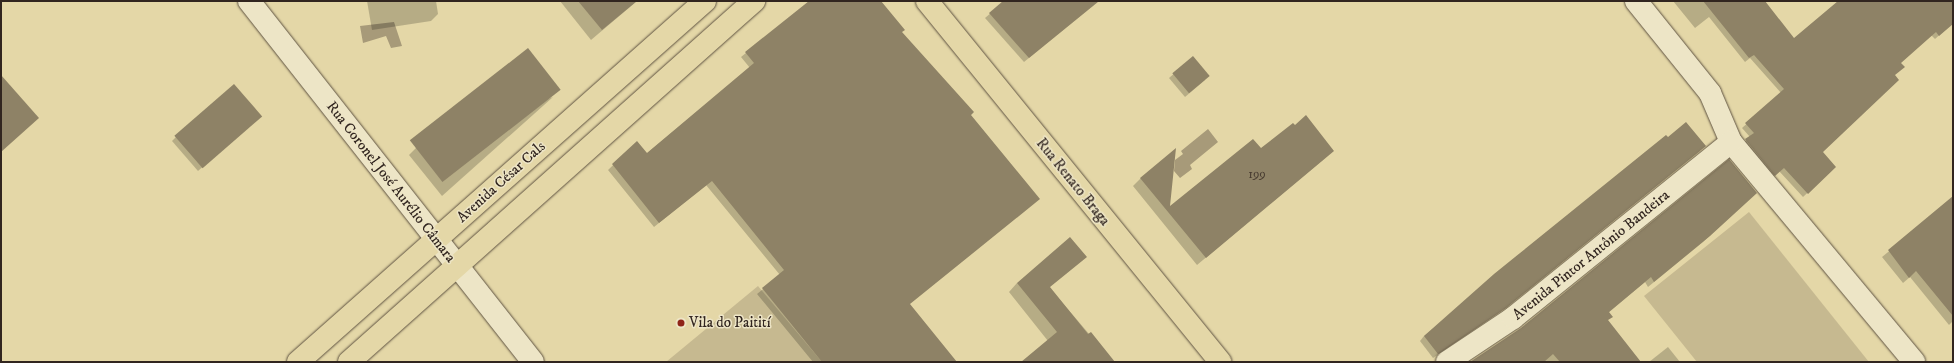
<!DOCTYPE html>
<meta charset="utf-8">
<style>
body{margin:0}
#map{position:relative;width:1954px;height:363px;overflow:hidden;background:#e4d7a7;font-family:"IM FELL DW Pica",serif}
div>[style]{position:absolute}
.green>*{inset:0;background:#c6b990}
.water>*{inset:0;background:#a79a79}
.shadow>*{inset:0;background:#0003}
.building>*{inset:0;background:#8e8266;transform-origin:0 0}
.roads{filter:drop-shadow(0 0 1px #5e5241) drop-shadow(0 0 1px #5e5241)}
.street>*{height:22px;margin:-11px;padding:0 11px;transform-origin:11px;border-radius:11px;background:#ede5c6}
.primary>*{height:22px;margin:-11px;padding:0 11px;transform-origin:11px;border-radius:11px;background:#e4d7a7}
.dots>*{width:11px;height:11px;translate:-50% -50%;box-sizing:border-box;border:2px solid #ede5c6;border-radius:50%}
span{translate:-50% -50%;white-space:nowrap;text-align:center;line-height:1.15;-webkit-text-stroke:3px #ede5c6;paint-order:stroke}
.number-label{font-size:13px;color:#483c31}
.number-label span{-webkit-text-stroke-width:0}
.street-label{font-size:15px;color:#31251f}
.poi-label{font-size:15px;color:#31251f}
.left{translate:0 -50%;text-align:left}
.frame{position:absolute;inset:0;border:2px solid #31251f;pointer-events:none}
</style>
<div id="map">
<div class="green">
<div style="clip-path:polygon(1749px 212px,1869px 362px,1697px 362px,1644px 296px)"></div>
<div style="clip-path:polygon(758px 286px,822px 362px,666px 362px)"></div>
</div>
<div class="water">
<div style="clip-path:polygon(394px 22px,402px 46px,391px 48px,386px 36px,363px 43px,360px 26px)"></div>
<div style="clip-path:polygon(1208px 129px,1218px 142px,1190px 165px,1192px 169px,1180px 178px,1174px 171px,1175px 160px,1183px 154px,1181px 151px)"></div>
</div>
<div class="shadow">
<div style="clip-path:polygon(367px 1px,436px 1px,438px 14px,431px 21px,372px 30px)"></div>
<div style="clip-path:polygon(560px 1px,637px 1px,591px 40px)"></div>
<div style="clip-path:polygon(810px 1px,880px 1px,901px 32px,970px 115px,909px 304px,956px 362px,813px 362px,757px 294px,780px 275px,706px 185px,654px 227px,608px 170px,637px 142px,646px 154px,750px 68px,741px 57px)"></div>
<div style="clip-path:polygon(1005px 1px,1099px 1px,1024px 62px,985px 18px)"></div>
<div style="clip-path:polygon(1673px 1px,1763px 1px,1794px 39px,1839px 1px,1953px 1px,1953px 23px,1935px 39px,1931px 35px,1900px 63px,1894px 75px,1822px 152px,1835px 167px,1803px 197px,1779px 171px,1771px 179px,1742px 144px,1750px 137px,1742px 128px,1781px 93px,1750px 58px,1745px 62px,1709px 17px,1695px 28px)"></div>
<div style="clip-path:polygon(1192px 58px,1205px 80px,1185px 97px,1169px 78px)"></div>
<div style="clip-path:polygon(553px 97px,442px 196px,409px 155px,416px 148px)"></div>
<div style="clip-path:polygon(257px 119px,198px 171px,172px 141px,176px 137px)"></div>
<div style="clip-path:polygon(1668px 138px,1700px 151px,1500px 312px,1433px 358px,1420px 341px,1424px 336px)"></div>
<div style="clip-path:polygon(1261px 150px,1325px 158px,1197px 265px,1133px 186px,1141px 178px,1169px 208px)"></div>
<div style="clip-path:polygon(1750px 198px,1703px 242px,1648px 287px,1645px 282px,1608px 313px,1607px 321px,1639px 362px,1471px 362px)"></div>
<div style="clip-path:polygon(1953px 199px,1953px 321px,1949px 325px,1910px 277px,1903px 283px,1882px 257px)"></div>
<div style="clip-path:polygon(1017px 283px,1049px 287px,1113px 362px,1022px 362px,1048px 341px,1009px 292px)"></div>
<div style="clip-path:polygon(1668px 347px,1680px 362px,1649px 362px)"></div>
</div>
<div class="building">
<div style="clip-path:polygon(578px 1px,637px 1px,602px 30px)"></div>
<div style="clip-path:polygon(809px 1px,881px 1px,905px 30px,902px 32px,974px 112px,971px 115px,1040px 199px,910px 304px,957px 362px,822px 362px,762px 288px,784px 270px,712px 181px,659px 223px,612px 164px,637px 141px,647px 153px,754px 63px,745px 52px)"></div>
<div style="clip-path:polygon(1003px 1px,1099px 1px,1029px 58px,989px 13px)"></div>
<div style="clip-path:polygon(1703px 1px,1765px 1px,1794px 38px,1838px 1px,1953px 1px,1953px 24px,1939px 36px,1936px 32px,1901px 63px,1905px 67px,1895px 75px,1899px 80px,1823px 152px,1836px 167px,1808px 194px,1784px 168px,1775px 176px,1745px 139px,1754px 133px,1745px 123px,1784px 89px,1754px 55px,1749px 58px)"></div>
<div style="left:528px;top:48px;width:53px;height:150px;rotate:52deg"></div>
<div style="left:1193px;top:56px;width:26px;height:27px;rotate:50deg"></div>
<div style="clip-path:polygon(1px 75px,39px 118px,1px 152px)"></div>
<div style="left:234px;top:84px;width:43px;height:79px;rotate:49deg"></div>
<div style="clip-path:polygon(1306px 115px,1334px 151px,1206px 258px,1140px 178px,1176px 148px,1170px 206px,1253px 139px,1261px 148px,1293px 123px,1295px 125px)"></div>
<div style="clip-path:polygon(1686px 122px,1706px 146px,1506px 308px,1438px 354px,1424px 336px,1494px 274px,1666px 135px,1668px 137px)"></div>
<div style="clip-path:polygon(1729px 159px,1757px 193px,1710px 236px,1654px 282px,1651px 277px,1609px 312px,1613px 317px,1608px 320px,1641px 362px,1560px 362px,1553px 354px,1544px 362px,1470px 362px,1521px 328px)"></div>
<div style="clip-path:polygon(1953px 196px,1953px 316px,1916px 271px,1909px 278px,1888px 250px)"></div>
<div style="clip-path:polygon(1070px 237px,1087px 257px,1050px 287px,1088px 334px,1091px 332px,1115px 362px,1021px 362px,1057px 332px,1017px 283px)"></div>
</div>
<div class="roads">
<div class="street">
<div style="left:249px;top:1px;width:459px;rotate:51.8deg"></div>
<div style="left:1636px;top:1px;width:118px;rotate:51.2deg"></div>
<div style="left:1710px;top:93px;width:53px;rotate:66.8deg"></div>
<div style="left:1731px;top:142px;width:286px;rotate:50.2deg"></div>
<div style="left:1447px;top:362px;width:79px;rotate:-33.7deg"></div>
<div style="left:1513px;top:318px;width:280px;rotate:-38.9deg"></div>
</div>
<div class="primary">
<div style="left:927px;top:1px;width:465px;rotate:50.9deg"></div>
<div style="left:298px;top:362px;width:544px;rotate:-41.57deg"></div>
<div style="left:349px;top:362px;width:543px;rotate:-41.71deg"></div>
</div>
</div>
<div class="dots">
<div style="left:681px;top:323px;background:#8f2418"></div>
</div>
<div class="number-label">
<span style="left:1257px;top:174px">199</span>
</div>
<div class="street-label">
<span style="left:391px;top:182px;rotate:52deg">Rua Coronel José Aurélio Câmara</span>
<span style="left:501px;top:182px;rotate:-42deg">Avenida César Cals</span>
<span style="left:1073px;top:182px;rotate:51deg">Rua Renato Braga</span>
<span style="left:1591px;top:255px;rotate:-39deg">Avenida Pintor Antônio Bandeira</span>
</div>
<div class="poi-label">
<span class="left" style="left:689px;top:323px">Vila do Paitití</span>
</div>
<div class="frame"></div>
</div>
